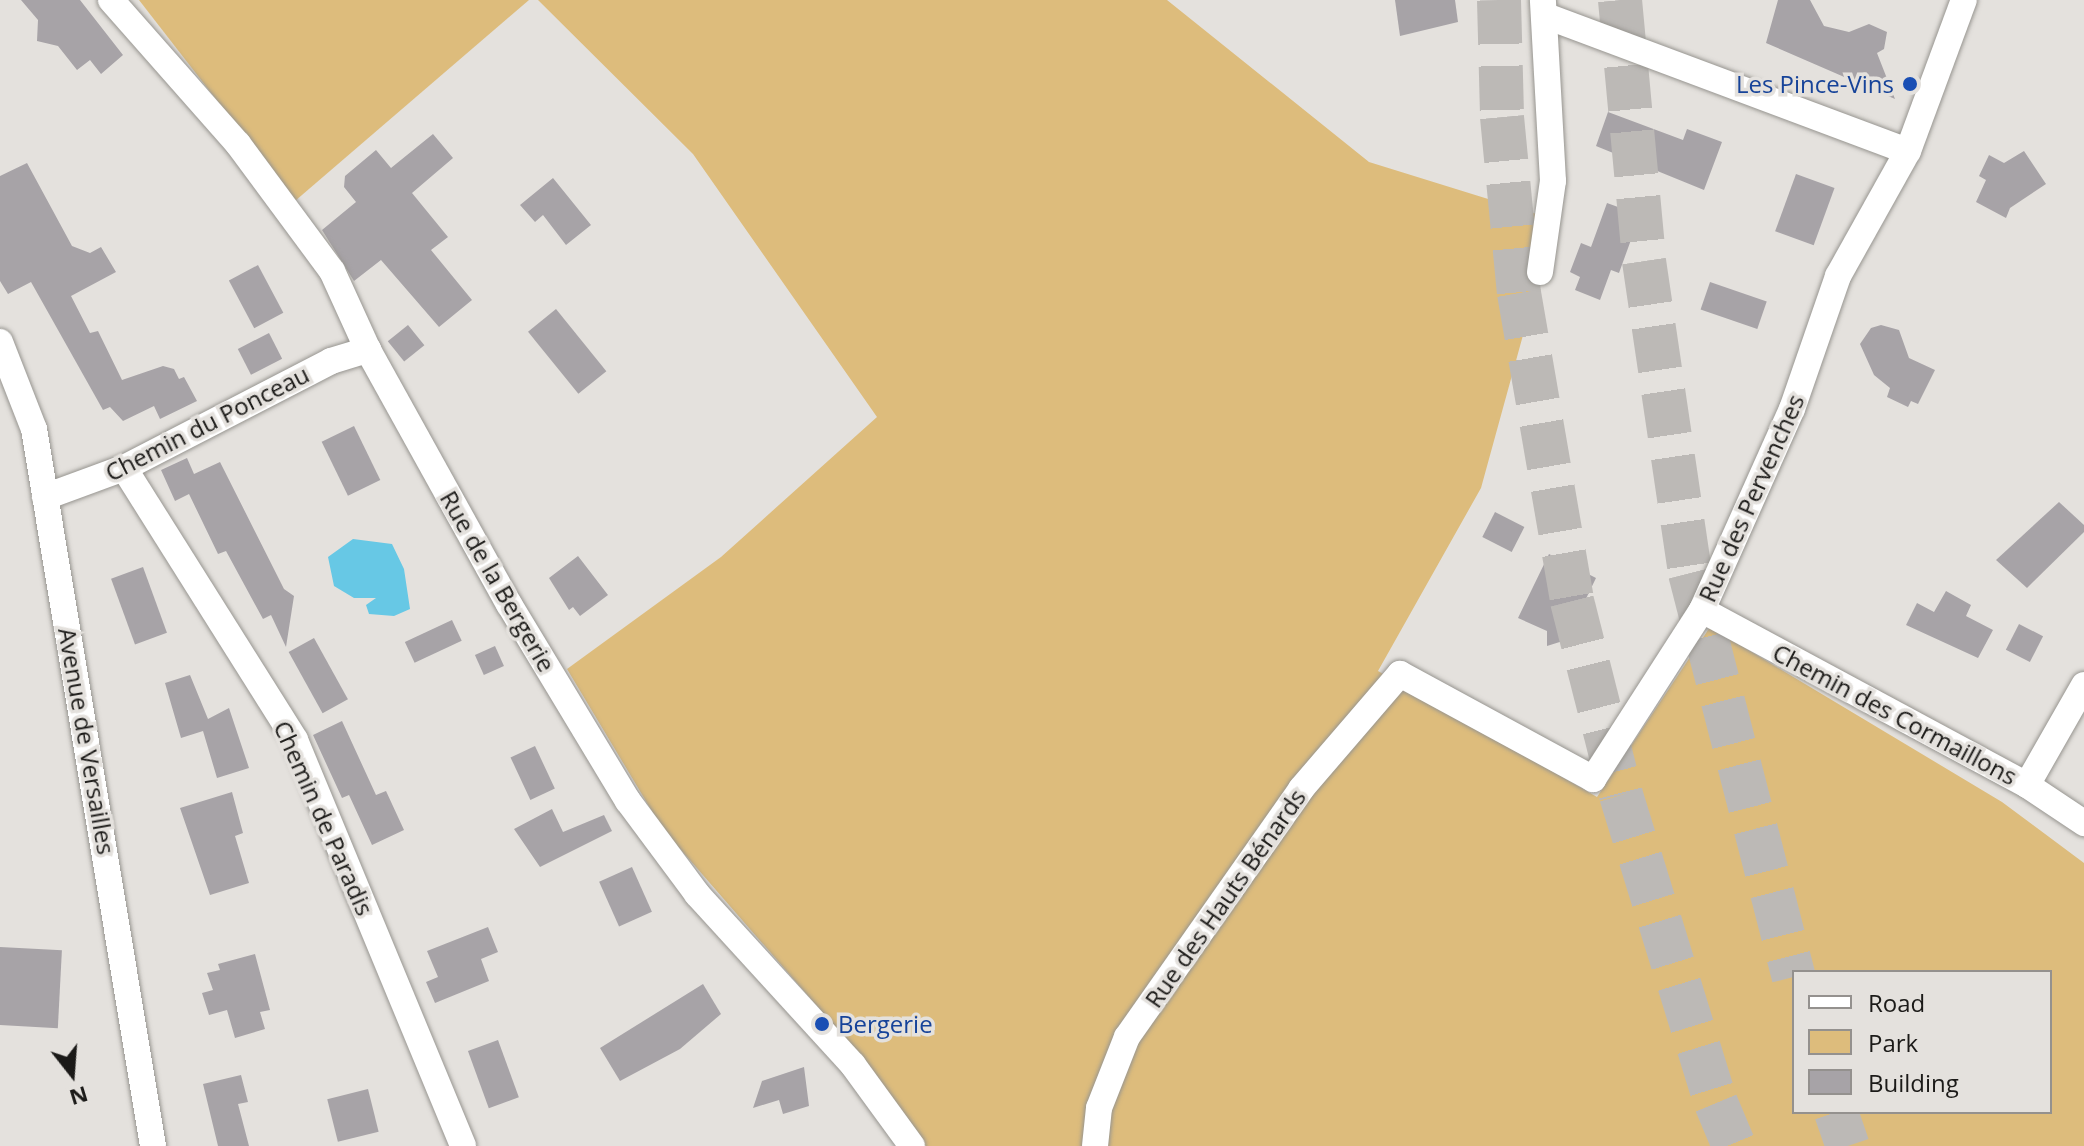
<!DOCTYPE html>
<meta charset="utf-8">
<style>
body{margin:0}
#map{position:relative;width:2084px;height:1146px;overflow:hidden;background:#e4e1dd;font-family:"Open Sans",sans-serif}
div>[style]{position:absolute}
.green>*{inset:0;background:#ddbc7c}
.water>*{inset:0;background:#67c8e5}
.building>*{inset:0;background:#a7a3a7;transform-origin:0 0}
.highway-tunnel>*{height:44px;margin-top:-22px;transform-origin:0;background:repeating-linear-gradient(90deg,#bcb9b6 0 44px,transparent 0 66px)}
.roads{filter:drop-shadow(0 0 2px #979590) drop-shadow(0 0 2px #979590)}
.street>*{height:26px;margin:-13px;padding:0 13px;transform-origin:13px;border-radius:13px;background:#fff}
.dots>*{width:22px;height:22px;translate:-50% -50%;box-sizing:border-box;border:4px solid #e4e1dd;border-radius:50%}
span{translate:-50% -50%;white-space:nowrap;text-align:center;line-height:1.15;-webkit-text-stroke:7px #e4e1dd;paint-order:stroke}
.transit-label{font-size:24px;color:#164399}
.right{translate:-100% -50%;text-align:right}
.left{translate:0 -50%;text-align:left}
.street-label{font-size:24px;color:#1b1a18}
.legend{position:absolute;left:1792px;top:970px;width:260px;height:144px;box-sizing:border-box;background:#e4e1dd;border:2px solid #94918e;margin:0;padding:10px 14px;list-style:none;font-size:24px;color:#1b1a18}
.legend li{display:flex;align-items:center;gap:16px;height:40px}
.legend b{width:40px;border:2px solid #94918e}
.north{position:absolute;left:32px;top:1034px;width:80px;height:80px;-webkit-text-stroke:6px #e4e1dd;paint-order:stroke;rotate:163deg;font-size:22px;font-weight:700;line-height:32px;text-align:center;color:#1b1a18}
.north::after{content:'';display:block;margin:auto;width:28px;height:36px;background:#1b1a18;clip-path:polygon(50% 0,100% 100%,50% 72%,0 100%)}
</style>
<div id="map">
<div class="green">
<div style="clip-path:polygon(139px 0,529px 0,295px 201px)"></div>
<div style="clip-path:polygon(evenodd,538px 0,1167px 0,1369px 162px,1543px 216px,1534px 295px,1481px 488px,1378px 671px,1597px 797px,1710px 627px,2002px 802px,2084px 863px,2084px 1146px,925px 1146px,857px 1052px,662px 828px,567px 669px,721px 557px,877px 417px,693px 154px,538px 0,1794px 972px,2050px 972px,2050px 1112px,1794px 1112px,1794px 972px)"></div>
</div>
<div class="water">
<div style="clip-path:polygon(353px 539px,392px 544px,404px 569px,410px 609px,394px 616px,369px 614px,366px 605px,376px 598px,354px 598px,334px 586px,328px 557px)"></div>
</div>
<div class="building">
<div style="clip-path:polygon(21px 0,80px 0,123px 55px,101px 74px,90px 60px,77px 70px,58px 46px,37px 41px,38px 20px)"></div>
<div style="clip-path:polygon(1395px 0,1455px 0,1458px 22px,1400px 36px)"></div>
<div style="clip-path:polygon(1778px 0,1810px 0,1824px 26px,1849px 32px,1869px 24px,1887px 32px,1884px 49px,1877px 53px,1895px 99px,1766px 43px)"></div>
<div style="clip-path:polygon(1608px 112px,1683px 140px,1687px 129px,1722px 142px,1704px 190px,1596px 146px)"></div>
<div style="clip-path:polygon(433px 134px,453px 158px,412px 193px,448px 237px,431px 250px,472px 300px,439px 327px,381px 260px,354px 281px,322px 230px,356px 202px,344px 187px,345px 176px,376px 150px,391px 168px)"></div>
<div style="clip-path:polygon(2024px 151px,2046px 184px,2010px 208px,2006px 218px,1976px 202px,1986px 180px,1979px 176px,1989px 155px,2004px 163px)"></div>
<div style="clip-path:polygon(27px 163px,72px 246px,90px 253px,101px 247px,116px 272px,71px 296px,90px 333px,98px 331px,122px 380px,163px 366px,174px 369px,179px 379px,184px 377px,197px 401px,160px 419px,154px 406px,123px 421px,110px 407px,103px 410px,31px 282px,8px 294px,0 281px,0 176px)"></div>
<div style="left:1796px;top:174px;width:41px;height:61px;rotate:20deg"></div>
<div style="clip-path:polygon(553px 178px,591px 225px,566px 245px,543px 215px,535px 222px,520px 205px)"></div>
<div style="clip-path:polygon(1607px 203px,1640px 215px,1619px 273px,1611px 270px,1600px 300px,1575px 290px,1580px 277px,1570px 272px,1581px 243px,1591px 247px)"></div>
<div style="left:258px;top:265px;width:54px;height:33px;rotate:62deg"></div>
<div style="left:1710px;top:282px;width:60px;height:29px;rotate:19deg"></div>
<div style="left:556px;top:309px;width:80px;height:36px;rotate:51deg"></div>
<div style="left:408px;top:325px;width:26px;height:26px;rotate:51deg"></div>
<div style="clip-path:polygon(1881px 325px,1899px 330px,1909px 358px,1935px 370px,1918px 404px,1911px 401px,1908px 407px,1887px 397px,1890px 388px,1874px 375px,1860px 344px,1871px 328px)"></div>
<div style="left:269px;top:333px;width:29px;height:35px;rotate:63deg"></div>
<div style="left:354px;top:426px;width:60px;height:36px;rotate:64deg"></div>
<div style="clip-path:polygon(187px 458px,194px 474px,220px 462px,284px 589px,294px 596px,286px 647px,271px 615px,263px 619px,226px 551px,218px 554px,189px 494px,175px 501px,161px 470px)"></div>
<div style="clip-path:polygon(2059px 502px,2084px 525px,2084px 532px,2027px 588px,1996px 560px)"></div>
<div style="left:1495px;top:512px;width:33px;height:28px;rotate:27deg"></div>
<div style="clip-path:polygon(1549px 554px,1596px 578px,1566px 640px,1547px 646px,1547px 631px,1518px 618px)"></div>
<div style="clip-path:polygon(578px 556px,608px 595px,580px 616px,573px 607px,569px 610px,549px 578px)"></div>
<div style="left:143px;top:567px;width:70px;height:34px;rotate:70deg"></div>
<div style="clip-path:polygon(1946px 591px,1971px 605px,1966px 616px,1993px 630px,1978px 658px,1906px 625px,1917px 603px,1934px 612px)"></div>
<div style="left:452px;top:620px;width:23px;height:52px;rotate:65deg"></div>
<div style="left:2019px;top:624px;width:27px;height:29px;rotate:27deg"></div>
<div style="left:314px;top:638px;width:70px;height:29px;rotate:61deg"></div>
<div style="left:495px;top:646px;width:22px;height:22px;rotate:66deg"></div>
<div style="clip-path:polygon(190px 675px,208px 719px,229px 708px,249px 768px,217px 778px,203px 731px,181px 738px,165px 683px)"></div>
<div style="clip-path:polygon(342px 721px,376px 795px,386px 791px,404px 830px,372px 845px,349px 795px,342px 798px,313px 735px)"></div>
<div style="left:535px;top:746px;width:47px;height:27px;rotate:65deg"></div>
<div style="clip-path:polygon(232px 792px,243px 833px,235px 836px,249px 883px,210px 895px,180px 808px)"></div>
<div style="clip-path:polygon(552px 809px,563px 832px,604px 815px,612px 831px,540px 867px,514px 829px)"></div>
<div style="left:632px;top:867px;width:49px;height:36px;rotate:66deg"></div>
<div style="clip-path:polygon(488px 927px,498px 952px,481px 959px,489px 981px,435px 1003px,426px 982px,438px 977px,427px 951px)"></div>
<div style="left:0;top:947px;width:62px;height:78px;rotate:3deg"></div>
<div style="clip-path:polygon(255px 954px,270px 1010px,260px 1012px,265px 1029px,235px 1038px,227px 1010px,209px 1015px,202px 993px,213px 990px,207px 973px,220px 970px,218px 964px)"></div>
<div style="clip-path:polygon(703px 984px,721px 1014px,680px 1049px,620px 1081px,600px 1048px)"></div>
<div style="left:498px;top:1040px;width:61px;height:32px;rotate:70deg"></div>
<div style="clip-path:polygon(804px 1067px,809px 1106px,783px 1114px,779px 1100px,753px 1108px,762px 1081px)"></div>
<div style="clip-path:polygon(241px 1075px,248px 1102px,238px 1104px,249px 1146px,218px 1146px,203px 1084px)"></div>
<div style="left:368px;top:1089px;width:44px;height:42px;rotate:76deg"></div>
</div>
<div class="highway-tunnel">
<div style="left:1499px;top:0;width:117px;rotate:88.5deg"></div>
<div style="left:1502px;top:117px;width:177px;rotate:84.5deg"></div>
<div style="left:1519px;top:293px;width:313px;rotate:80.2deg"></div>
<div style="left:1572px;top:601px;width:200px;rotate:75.8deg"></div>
<div style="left:1621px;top:795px;width:322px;rotate:72.9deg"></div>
<div style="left:1716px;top:1103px;width:47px;rotate:67.3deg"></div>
<div style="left:1620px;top:0;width:262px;rotate:84.7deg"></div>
<div style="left:1644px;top:261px;width:315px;rotate:81.6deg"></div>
<div style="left:1690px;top:573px;width:417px;rotate:75.6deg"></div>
<div style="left:1836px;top:1112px;width:36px;rotate:71deg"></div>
</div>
<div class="roads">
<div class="street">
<div style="left:111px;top:0;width:192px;rotate:48.6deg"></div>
<div style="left:238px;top:144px;width:158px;rotate:53.5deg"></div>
<div style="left:332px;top:271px;width:87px;rotate:65.5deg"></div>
<div style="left:368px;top:350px;width:291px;rotate:61deg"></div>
<div style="left:509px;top:604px;width:230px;rotate:58.9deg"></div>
<div style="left:628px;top:801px;width:116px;rotate:53.4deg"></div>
<div style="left:697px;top:894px;width:231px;rotate:47.6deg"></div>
<div style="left:853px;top:1065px;width:100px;rotate:53.9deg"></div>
<div style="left:1546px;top:16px;width:386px;rotate:20.5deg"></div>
<div style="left:1540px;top:272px;width:92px;rotate:-81.9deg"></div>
<div style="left:1553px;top:181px;width:181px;rotate:-93.2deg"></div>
<div style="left:0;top:342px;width:93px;rotate:68.7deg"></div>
<div style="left:34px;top:429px;width:727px;rotate:80.58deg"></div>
<div style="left:124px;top:468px;width:321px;rotate:57.8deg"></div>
<div style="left:295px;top:740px;width:439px;rotate:67.5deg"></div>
<div style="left:45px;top:497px;width:84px;rotate:-20.2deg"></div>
<div style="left:124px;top:468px;width:233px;rotate:-27.3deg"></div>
<div style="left:331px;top:361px;width:39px;rotate:-17deg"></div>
<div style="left:1702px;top:610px;width:369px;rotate:28.3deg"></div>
<div style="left:2027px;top:785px;width:69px;rotate:33.7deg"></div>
<div style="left:2027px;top:785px;width:115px;rotate:-60.3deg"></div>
<div style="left:1095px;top:1146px;width:38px;rotate:-84deg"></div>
<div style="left:1099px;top:1108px;width:76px;rotate:-68.5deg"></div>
<div style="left:1127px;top:1037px;width:303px;rotate:-54.9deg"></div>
<div style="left:1301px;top:789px;width:152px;rotate:-49.3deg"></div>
<div style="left:1400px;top:674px;width:220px;rotate:28.5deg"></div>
<div style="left:1593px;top:779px;width:201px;rotate:-57.2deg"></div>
<div style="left:1702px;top:610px;width:220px;rotate:-65.9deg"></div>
<div style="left:1792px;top:409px;width:141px;rotate:-70.9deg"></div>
<div style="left:1838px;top:276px;width:143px;rotate:-60.8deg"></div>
<div style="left:1908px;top:151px;width:161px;rotate:-69.7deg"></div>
</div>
</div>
<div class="dots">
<div style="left:1910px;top:84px;background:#1a4fb4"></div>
<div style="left:822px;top:1024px;background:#1a4fb4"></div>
</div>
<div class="transit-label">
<span class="right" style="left:1894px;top:84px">Les Pince-Vins</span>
<span class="left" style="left:838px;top:1024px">Bergerie</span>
</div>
<div class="street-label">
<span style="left:207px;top:423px;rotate:-27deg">Chemin du Ponceau</span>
<span style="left:1751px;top:498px;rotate:-66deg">Rue des Pervenches</span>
<span style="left:498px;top:581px;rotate:60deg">Rue de la Bergerie</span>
<span style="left:1895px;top:714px;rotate:28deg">Chemin des Cormaillons</span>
<span style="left:87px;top:741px;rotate:80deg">Avenue de Versailles</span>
<span style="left:324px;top:818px;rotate:66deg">Chemin de Paradis</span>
<span style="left:1225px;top:898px;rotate:-55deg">Rue des Hauts Bénards</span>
</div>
<ul class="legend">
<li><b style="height:10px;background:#fff"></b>Road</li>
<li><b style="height:22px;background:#ddbc7c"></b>Park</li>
<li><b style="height:22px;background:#a7a3a7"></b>Building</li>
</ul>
<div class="north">N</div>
</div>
